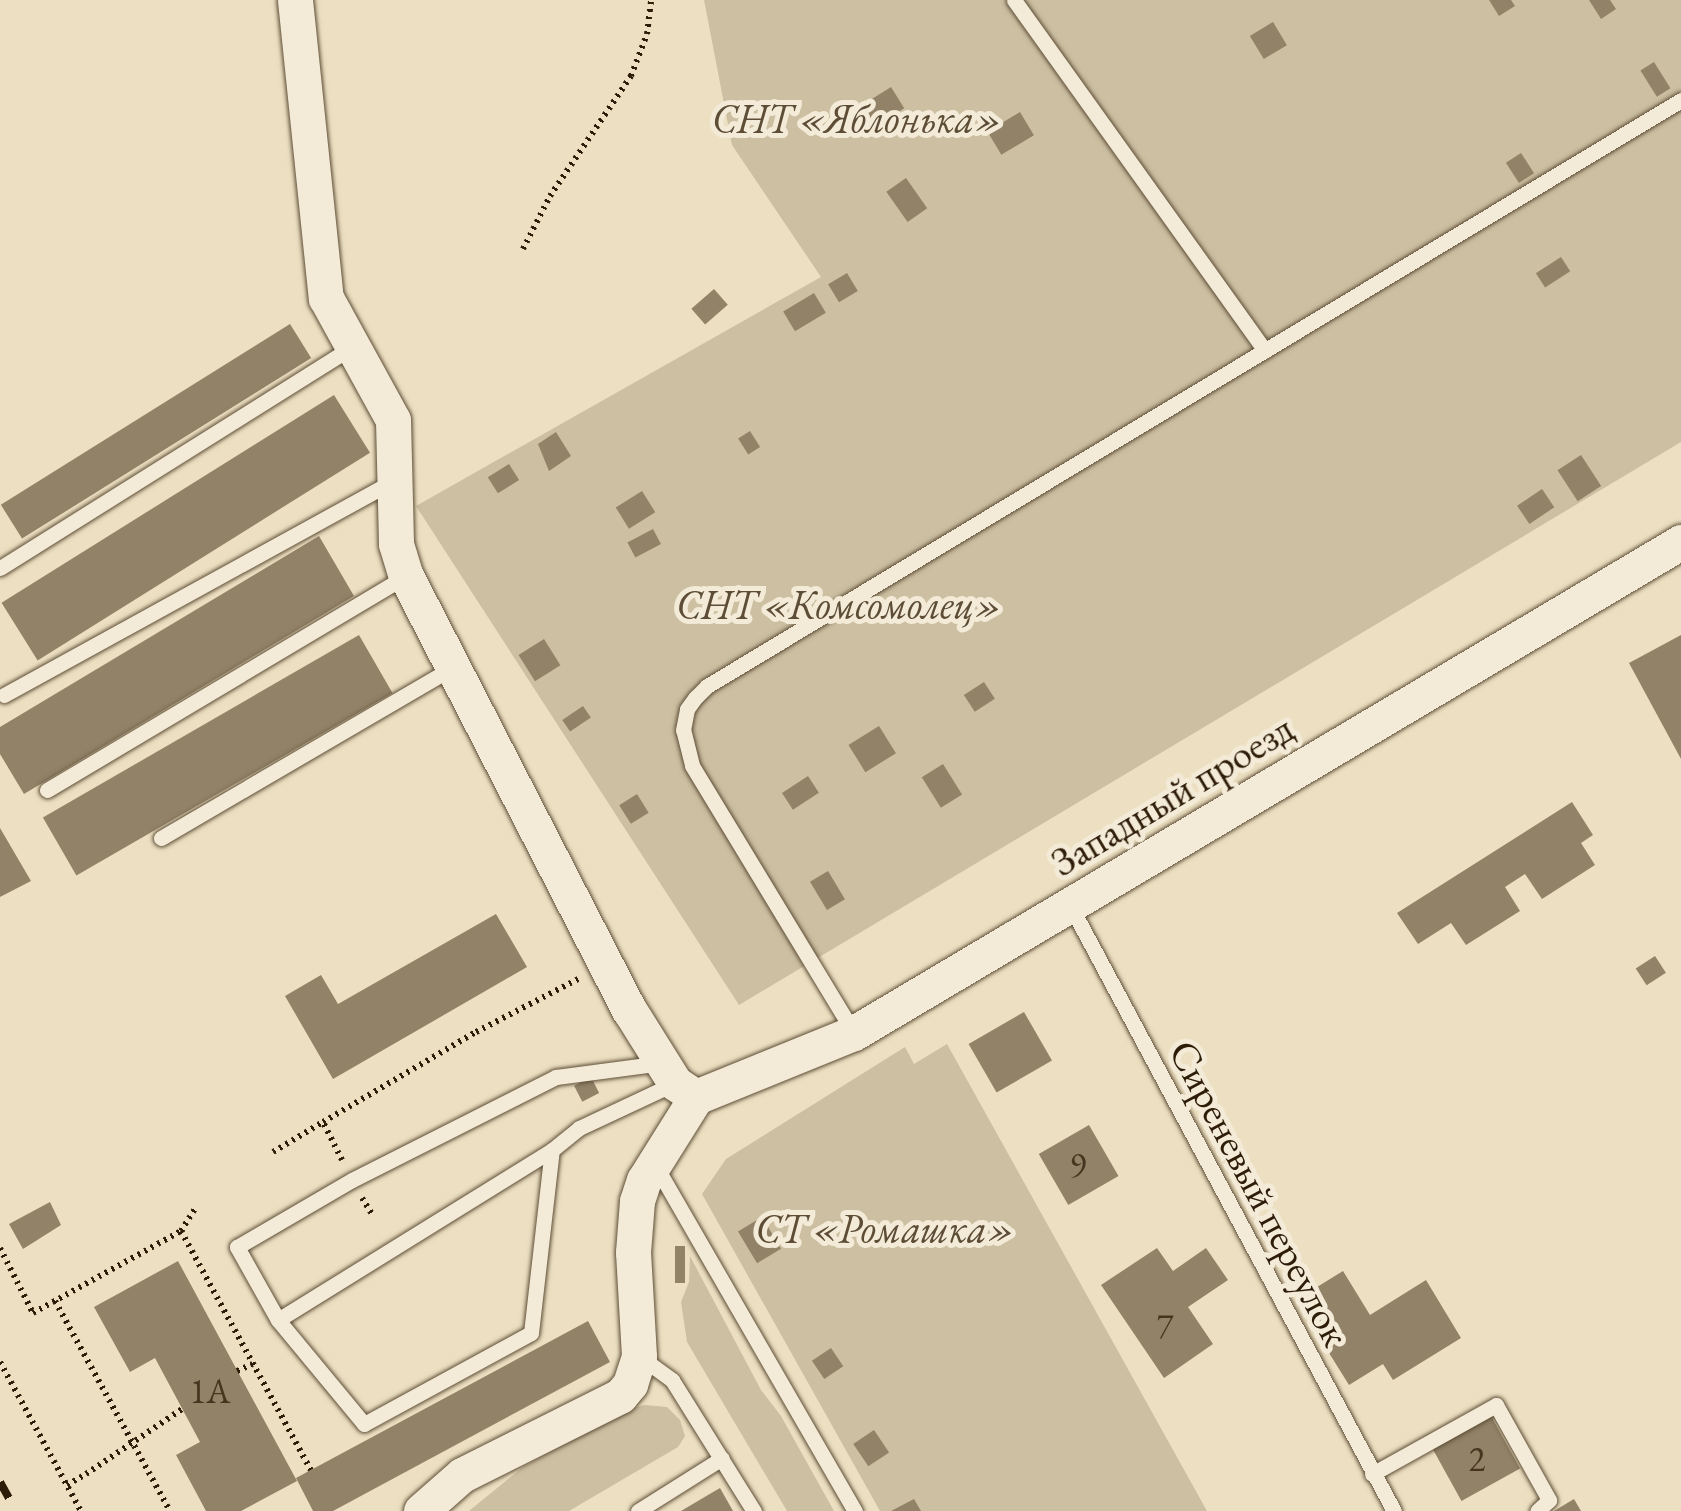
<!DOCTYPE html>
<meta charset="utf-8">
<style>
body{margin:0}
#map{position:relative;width:1681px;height:1511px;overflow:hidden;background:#ede0c2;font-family:"EB Garamond",serif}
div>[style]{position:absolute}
.green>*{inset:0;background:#ccbfa2}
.building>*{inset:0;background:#918268;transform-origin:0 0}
.path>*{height:6px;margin-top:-3px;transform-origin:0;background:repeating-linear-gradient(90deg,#2d1c07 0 2.5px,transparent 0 7.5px)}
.roads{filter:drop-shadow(0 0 2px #5d4d36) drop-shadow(0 0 2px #5d4d36)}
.service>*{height:15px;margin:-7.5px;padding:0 7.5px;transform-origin:7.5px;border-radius:7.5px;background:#f3ebd7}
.tertiary>*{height:35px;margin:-17.5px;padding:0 17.5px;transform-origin:17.5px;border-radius:17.5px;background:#f3ebd7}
.rail>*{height:8px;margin-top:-4px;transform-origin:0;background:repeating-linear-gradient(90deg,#2d1c07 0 18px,transparent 0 36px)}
.path-bridge>*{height:6px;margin-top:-3px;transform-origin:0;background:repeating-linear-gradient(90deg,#2d1c07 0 2.5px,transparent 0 7.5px)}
span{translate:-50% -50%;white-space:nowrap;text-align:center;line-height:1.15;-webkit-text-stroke:10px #f3ebd7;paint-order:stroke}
.number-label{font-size:35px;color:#46361f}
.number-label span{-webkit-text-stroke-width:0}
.park-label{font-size:40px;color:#5d4d36;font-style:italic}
.street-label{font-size:40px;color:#2d1c07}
</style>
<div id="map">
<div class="green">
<div style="clip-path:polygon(704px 0,1681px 0,1681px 442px,739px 1005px,416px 506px,821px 277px,732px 145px)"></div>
<div style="clip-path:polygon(947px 1044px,1207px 1511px,880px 1511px,702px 1194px,726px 1159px,905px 1047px,914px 1064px)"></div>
<div style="clip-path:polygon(690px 1256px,761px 1390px,781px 1416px,834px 1511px,787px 1511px,687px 1342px,681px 1302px,689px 1282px)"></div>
<div style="clip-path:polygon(645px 1405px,667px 1407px,680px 1420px,685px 1436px,678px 1447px,569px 1511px,469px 1511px,523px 1467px,629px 1409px)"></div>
</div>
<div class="building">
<div style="clip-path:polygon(1489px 0,1511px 0,1515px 6px,1499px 16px)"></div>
<div style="clip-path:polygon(1589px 0,1610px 0,1616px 9px,1601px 19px)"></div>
<div style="left:1273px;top:22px;width:27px;height:27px;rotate:59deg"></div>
<div style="left:1654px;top:62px;width:31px;height:16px;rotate:58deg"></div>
<div style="left:891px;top:87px;width:25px;height:38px;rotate:58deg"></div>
<div style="left:1020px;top:112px;width:27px;height:38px;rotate:59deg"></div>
<div style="left:1521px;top:153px;width:24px;height:18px;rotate:57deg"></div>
<div style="left:906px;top:178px;width:37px;height:24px;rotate:55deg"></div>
<div style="left:1561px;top:257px;width:17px;height:30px;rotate:57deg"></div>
<div style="left:847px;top:273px;width:21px;height:22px;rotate:59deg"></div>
<div style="left:714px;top:289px;width:21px;height:30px;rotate:49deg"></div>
<div style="left:814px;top:293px;width:23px;height:36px;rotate:59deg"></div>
<div style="left:290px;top:324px;width:40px;height:341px;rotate:58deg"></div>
<div style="left:334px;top:395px;width:68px;height:392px;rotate:58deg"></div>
<div style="left:750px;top:431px;width:19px;height:14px;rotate:58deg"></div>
<div style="clip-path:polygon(556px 432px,571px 456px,549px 471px,538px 444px)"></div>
<div style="left:1581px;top:455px;width:37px;height:28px;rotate:57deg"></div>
<div style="left:509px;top:464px;width:19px;height:25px;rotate:58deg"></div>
<div style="left:1542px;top:489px;width:22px;height:30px;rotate:56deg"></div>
<div style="left:642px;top:491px;width:25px;height:31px;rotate:58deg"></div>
<div style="left:653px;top:529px;width:17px;height:29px;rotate:62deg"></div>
<div style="clip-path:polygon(319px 536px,354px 596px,24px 794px,0 754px,0 727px)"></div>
<div style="left:359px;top:635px;width:67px;height:365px;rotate:60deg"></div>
<div style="clip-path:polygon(1681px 635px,1681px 759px,1629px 663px)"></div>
<div style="left:544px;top:639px;width:31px;height:30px;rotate:58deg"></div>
<div style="left:984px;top:682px;width:20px;height:24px;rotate:57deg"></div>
<div style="left:583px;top:706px;width:14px;height:25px;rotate:56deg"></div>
<div style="left:879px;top:726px;width:32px;height:36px;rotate:58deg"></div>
<div style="left:943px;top:764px;width:36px;height:25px;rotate:58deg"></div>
<div style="left:808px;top:776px;width:20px;height:31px;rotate:57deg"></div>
<div style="left:637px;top:794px;width:22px;height:21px;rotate:58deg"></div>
<div style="clip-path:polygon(1572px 802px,1593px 835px,1581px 843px,1595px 865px,1542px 899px,1525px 874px,1505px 887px,1520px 911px,1466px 945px,1451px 923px,1418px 944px,1397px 913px)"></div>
<div style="clip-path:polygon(0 828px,31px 881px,0 897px)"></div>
<div style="left:828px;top:871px;width:33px;height:21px;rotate:59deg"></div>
<div style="clip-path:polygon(496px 914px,527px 967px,333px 1079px,285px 996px,321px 975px,338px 1004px)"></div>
<div style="left:1655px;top:956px;width:20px;height:23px;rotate:57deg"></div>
<div style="left:1024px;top:1012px;width:56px;height:64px;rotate:60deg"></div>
<div style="left:591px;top:1077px;width:18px;height:19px;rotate:63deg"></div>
<div style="left:1089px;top:1125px;width:59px;height:58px;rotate:60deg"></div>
<div style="clip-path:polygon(50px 1202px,61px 1225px,23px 1249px,9px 1224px)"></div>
<div style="left:762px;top:1217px;width:37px;height:28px;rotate:59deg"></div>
<div style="left:675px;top:1246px;width:10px;height:37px"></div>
<div style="clip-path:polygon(1157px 1248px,1173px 1271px,1206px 1248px,1228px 1280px,1188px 1307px,1213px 1344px,1164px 1378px,1101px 1285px)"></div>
<div style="clip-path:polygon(178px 1261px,297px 1481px,241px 1511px,206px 1511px,176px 1455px,200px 1442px,155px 1358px,130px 1372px,94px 1307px)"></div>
<div style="clip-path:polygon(1343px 1271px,1370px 1315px,1426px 1280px,1461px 1338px,1393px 1380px,1383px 1364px,1349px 1385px,1296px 1300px)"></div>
<div style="clip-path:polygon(588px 1321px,610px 1362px,333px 1511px,313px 1511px,296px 1478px)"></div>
<div style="left:831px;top:1348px;width:22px;height:23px;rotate:56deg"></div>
<div style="left:1491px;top:1416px;width:60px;height:67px;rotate:61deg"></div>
<div style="left:874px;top:1430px;width:27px;height:25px;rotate:56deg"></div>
<div style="clip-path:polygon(720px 1488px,733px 1511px,681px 1511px,708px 1495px)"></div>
<div style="clip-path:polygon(914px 1499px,921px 1511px,891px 1511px)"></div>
<div style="clip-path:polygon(1574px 1499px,1581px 1511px,1554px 1511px)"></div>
</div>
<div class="path">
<div style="left:523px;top:249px;width:59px;rotate:-63deg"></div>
<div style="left:550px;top:196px;width:145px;rotate:-56deg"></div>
<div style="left:631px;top:76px;width:45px;rotate:-69.1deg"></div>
<div style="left:647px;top:34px;width:34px;rotate:-83deg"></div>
<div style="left:273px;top:1152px;width:58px;rotate:-31deg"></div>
<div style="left:342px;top:1160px;width:42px;rotate:-116.6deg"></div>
<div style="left:323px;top:1122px;width:178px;rotate:-30.5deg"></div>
<div style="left:476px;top:1032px;width:117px;rotate:-27.4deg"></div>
<div style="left:362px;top:1198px;width:19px;rotate:58deg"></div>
<div style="left:181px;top:1231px;width:272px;rotate:61.5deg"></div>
<div style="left:0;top:1248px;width:73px;rotate:63.1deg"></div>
<div style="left:33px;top:1313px;width:169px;rotate:-29deg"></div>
<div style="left:181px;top:1231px;width:28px;rotate:-58deg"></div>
<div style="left:55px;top:1301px;width:239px;rotate:61.3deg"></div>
<div style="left:0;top:1362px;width:170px;rotate:61.5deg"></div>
<div style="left:237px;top:1371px;width:17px;rotate:-24deg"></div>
<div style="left:67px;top:1485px;width:22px;rotate:-30deg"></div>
</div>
<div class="roads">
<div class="service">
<div style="left:1014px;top:0;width:431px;rotate:54.4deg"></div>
<div style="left:0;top:568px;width:416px;rotate:-32.1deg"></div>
<div style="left:4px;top:695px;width:443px;rotate:-28.8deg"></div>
<div style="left:47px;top:790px;width:418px;rotate:-30.8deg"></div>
<div style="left:161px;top:838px;width:341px;rotate:-30.3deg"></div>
<div style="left:1070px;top:905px;width:687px;rotate:61.87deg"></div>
<div style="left:854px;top:1033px;width:313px;rotate:-121.2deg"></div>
<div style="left:692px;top:765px;width:36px;rotate:-104deg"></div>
<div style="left:683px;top:730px;width:21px;rotate:-79deg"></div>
<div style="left:687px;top:709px;width:14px;rotate:-54deg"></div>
<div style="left:695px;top:698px;width:17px;rotate:-45deg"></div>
<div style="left:707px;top:686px;width:1137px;rotate:-31.03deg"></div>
<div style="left:552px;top:1150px;width:322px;rotate:148.2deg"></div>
<div style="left:278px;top:1320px;width:84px;rotate:-119.3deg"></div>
<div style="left:237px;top:1247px;width:133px;rotate:-30.2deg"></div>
<div style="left:352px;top:1180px;width:229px;rotate:-26.8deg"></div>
<div style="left:556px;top:1077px;width:107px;rotate:-7.5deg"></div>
<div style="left:654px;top:1163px;width:402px;rotate:60deg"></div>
<div style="left:278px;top:1320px;width:135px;rotate:50.4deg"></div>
<div style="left:364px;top:1424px;width:190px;rotate:-28.6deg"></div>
<div style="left:531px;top:1333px;width:184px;rotate:-83.5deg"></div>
<div style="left:552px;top:1150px;width:35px;rotate:-39deg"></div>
<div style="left:579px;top:1128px;width:106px;rotate:-25.1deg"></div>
<div style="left:639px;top:1356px;width:41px;rotate:36deg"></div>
<div style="left:672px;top:1380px;width:155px;rotate:58deg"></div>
<div style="left:1372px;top:1474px;width:142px;rotate:-29.1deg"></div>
<div style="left:1496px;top:1405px;width:109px;rotate:60.8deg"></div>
<div style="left:1549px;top:1500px;width:16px;rotate:137deg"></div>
<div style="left:638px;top:1511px;width:99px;rotate:-32.2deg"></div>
</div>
<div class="tertiary">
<div style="left:295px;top:0;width:300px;rotate:84.1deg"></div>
<div style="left:326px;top:298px;width:139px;rotate:61.2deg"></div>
<div style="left:393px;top:420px;width:124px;rotate:88.6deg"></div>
<div style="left:396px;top:544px;width:34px;rotate:73deg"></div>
<div style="left:406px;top:576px;width:489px;rotate:62.8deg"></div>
<div style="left:630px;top:1011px;width:85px;rotate:58deg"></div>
<div style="left:675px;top:1083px;width:25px;rotate:34deg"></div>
<div style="left:696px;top:1097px;width:170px;rotate:-22.1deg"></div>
<div style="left:854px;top:1033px;width:962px;rotate:-30.7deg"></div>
<div style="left:421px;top:1511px;width:55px;rotate:-41.3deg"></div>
<div style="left:462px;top:1475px;width:177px;rotate:-26.6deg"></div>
<div style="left:620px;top:1396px;width:16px;rotate:-50deg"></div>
<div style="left:630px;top:1384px;width:29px;rotate:-72deg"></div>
<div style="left:639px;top:1356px;width:104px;rotate:-93.3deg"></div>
<div style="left:633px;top:1252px;width:51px;rotate:-85.5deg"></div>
<div style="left:637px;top:1201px;width:22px;rotate:-72deg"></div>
<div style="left:644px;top:1180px;width:98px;rotate:-57.9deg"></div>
</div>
</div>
<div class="rail">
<div style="left:0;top:1482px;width:33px;rotate:61deg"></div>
</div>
<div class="path-bridge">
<div style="left:86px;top:1474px;width:116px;rotate:-34.1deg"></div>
</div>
<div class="number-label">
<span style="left:1078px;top:1165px">9</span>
<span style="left:1165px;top:1326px">7</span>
<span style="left:210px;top:1391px">1А</span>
<span style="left:1477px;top:1459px">2</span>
</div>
<div class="park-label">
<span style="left:857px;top:118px">СНТ «Яблонька»</span>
<span style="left:839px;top:604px">СНТ «Комсомолец»</span>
<span style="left:885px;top:1228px">СТ «Ромашка»</span>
</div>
<div class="street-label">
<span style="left:1172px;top:795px;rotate:-31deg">Западный проезд</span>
<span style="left:1260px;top:1193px;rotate:62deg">Сиреневый переулок</span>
</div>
</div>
